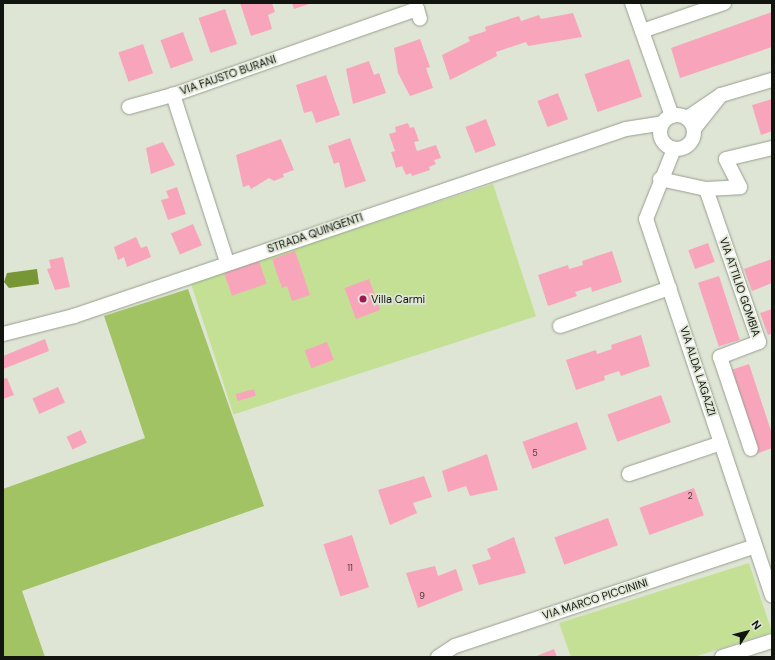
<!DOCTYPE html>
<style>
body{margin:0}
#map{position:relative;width:775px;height:660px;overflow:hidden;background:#dee5d4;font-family:"DM Sans",sans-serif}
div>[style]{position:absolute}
.green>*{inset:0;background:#c3e095;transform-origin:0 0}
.forest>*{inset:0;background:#a1c364}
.water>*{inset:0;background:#779737}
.building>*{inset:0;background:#f8a5bc;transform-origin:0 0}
.roads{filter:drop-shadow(0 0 1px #979e8e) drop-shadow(0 0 1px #979e8e)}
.minor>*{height:14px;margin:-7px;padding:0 7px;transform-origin:7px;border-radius:7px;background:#fff}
.minor>.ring{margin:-7px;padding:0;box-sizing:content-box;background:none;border:14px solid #fff;border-radius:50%}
.dots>*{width:11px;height:11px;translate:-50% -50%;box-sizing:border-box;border:2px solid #dee5d4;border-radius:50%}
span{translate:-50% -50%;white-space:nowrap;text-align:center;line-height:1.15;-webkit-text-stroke:3.5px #dee5d4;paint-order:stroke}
.number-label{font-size:9px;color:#4c393a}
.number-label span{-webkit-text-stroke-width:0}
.street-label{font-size:11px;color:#12150f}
.poi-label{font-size:11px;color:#12150f}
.left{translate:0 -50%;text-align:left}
.frame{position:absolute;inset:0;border:4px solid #12150f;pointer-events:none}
.north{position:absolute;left:727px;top:612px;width:40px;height:40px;-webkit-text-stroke:3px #dee5d4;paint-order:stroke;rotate:54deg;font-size:11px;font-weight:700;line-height:16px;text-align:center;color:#12150f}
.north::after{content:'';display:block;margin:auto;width:14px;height:18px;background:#12150f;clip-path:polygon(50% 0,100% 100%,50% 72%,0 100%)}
</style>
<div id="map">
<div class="green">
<div style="left:493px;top:184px;width:139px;height:318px;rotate:72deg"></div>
<div style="clip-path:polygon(749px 563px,772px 632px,694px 657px,571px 657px,559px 623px)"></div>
</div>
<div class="forest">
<div style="clip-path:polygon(188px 289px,264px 506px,22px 591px,45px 657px,3px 657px,3px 489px,145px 438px,104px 316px)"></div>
</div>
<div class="water">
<div style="clip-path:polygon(37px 269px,39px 284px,9px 288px,4px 282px,7px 273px)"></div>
</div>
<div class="building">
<div style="clip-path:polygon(240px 3px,272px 3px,275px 12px,268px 15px,272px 29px,251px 36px)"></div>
<div style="clip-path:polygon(292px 3px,312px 3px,294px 9px)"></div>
<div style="left:225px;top:9px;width:37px;height:28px;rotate:71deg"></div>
<div style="clip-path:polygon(772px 12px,772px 47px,680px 78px,671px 48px)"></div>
<div style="clip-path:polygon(573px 13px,582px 37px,528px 46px,526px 42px,496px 52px,497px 56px,450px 80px,442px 55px,470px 41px,468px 37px,486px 31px,485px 27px,519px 16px,521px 21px,539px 15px,541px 19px)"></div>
<div style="left:183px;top:32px;width:30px;height:24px;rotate:70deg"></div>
<div style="clip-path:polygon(420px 39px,430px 67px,426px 68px,433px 88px,410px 96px,398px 73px,394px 48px)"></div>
<div style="left:143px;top:44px;width:31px;height:26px;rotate:71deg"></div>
<div style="left:629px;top:59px;width:40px;height:47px;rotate:71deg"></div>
<div style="clip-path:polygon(369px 61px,374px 75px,379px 73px,386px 93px,353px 104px,346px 69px)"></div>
<div style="clip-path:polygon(326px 75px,340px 115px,316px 123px,312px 111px,304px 113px,296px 85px)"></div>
<div style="left:558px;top:93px;width:28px;height:22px;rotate:69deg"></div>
<div style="clip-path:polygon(772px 99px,772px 131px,761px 135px,752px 105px)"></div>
<div style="left:486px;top:119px;width:28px;height:22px;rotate:69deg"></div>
<div style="clip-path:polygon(408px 123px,410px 128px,414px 127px,419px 141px,414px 142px,417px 151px,436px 145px,441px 158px,434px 160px,436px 164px,429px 167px,430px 170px,412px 176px,411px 173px,406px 175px,402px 166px,396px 168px,391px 152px,395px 151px,389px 134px,396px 132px,395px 127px)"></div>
<div style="clip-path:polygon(350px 138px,366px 181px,345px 188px,339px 162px,334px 164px,328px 146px)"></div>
<div style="clip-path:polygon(281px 139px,294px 170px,283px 174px,284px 177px,274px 181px,269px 178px,251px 189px,249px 185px,243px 187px,236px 155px)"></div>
<div style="clip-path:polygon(163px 142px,175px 165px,151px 174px,146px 148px)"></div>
<div style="clip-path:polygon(177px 187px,186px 214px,168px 220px,161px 200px,169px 198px,166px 191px)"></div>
<div style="left:193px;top:224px;width:23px;height:24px;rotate:67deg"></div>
<div style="clip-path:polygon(136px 237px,141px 248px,147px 246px,151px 257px,127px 267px,124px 257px,118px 260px,114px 247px)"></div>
<div style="left:708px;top:243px;width:20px;height:21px;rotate:70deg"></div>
<div style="clip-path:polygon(295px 251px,310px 295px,292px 301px,287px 286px,282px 288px,272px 259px)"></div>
<div style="clip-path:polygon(612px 251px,622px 282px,592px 292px,591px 287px,575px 292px,577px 296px,548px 306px,538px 275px,568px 265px,569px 269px,583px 265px,582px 261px)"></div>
<div style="clip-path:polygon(63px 257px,70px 287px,55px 290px,47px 269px,51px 268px,49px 260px)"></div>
<div style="clip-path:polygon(772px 259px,772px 283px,752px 291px,744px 269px)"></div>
<div style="left:259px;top:261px;width:24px;height:37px;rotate:71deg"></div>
<div style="left:719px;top:276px;width:67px;height:22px;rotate:72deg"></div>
<div style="left:369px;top:279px;width:33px;height:26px;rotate:70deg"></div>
<div style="clip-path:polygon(772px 309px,772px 333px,768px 335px,760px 313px)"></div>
<div style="clip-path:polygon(641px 335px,650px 366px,621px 376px,619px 371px,604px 376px,605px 380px,576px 390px,566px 360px,596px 350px,597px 354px,612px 349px,611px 345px)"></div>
<div style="clip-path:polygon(45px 339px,49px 351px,3px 369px,3px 356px)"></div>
<div style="left:327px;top:342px;width:19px;height:24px;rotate:69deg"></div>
<div style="clip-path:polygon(749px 364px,772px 434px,772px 448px,756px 454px,728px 371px)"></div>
<div style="clip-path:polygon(7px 378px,14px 395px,3px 399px,3px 379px)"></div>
<div style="left:58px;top:387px;width:17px;height:28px;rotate:66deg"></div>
<div style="left:254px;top:389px;width:7px;height:19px;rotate:74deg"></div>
<div style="left:661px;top:395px;width:29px;height:57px;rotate:70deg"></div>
<div style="left:577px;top:422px;width:29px;height:58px;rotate:70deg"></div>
<div style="left:81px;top:430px;width:14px;height:16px;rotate:65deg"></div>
<div style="clip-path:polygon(487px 454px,498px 490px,470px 496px,466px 486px,448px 492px,442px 471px)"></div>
<div style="clip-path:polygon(424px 476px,432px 497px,413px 503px,417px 513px,390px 525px,378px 490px)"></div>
<div style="left:694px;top:488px;width:29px;height:58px;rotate:70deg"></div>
<div style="left:608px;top:518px;width:29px;height:57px;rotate:70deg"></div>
<div style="left:352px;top:535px;width:55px;height:30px;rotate:72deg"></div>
<div style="clip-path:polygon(514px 537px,526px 573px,479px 585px,472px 565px,491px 559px,487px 549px)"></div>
<div style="clip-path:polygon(435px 566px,438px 576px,456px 569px,463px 590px,418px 608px,406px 573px)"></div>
<div style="clip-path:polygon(554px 649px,557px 657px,534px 657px)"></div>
</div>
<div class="roads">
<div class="minor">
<div style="left:632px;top:3px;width:120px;rotate:70.5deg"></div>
<div style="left:642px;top:31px;width:87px;rotate:-18.9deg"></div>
<div style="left:721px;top:95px;width:53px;rotate:-16.4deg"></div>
<div style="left:129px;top:107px;width:46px;rotate:-15.3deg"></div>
<div class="ring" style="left:660px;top:115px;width:20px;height:20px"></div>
<div style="left:687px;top:118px;width:41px;rotate:-34.1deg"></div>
<div style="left:721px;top:95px;width:43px;rotate:128.5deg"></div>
<div style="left:674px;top:149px;width:75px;rotate:111.8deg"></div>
<div style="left:646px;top:219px;width:397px;rotate:71.5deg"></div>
<div style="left:660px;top:179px;width:47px;rotate:12.3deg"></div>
<div style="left:706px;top:189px;width:162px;rotate:70.9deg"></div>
<div style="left:759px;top:342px;width:42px;rotate:159deg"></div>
<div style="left:720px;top:357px;width:97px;rotate:71.4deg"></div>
<div style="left:706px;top:189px;width:34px;rotate:-3deg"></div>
<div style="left:740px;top:187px;width:31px;rotate:-117deg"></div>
<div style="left:726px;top:159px;width:47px;rotate:-13.4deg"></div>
<div style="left:227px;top:262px;width:176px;rotate:-107.9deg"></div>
<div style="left:173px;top:95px;width:259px;rotate:-19.4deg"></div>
<div style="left:417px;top:9px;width:10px;rotate:73deg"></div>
<div style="left:560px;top:326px;width:116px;rotate:-19.1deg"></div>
<div style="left:3px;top:334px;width:73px;rotate:-14.2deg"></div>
<div style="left:74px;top:316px;width:583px;rotate:-18.71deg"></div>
<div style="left:626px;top:129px;width:37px;rotate:-9deg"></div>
<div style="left:629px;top:474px;width:97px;rotate:-18.6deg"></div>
<div style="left:438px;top:657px;width:20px;rotate:-33deg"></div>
<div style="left:455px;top:646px;width:316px;rotate:-18.4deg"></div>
<div style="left:722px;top:657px;width:52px;rotate:-17.7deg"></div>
</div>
</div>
<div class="dots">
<div style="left:363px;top:299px;background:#a51556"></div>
</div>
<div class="number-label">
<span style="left:535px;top:453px">5</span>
<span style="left:690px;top:496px">2</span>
<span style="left:350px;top:568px">11</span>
<span style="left:422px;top:596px">9</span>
</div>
<div class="street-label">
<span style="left:228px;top:75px;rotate:-19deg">VIA FAUSTO BURANI</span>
<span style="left:315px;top:233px;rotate:-19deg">STRADA QUINGENTI</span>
<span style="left:740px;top:287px;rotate:71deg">VIA ATTILIO GOMBIA</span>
<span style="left:698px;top:371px;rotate:72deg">VIA ALDA LAGAZZI</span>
<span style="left:595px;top:599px;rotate:-18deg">VIA MARCO PICCININI</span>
</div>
<div class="poi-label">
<span class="left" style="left:371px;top:299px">Villa Carmi</span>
</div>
<div class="frame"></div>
<div class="north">N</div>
</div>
